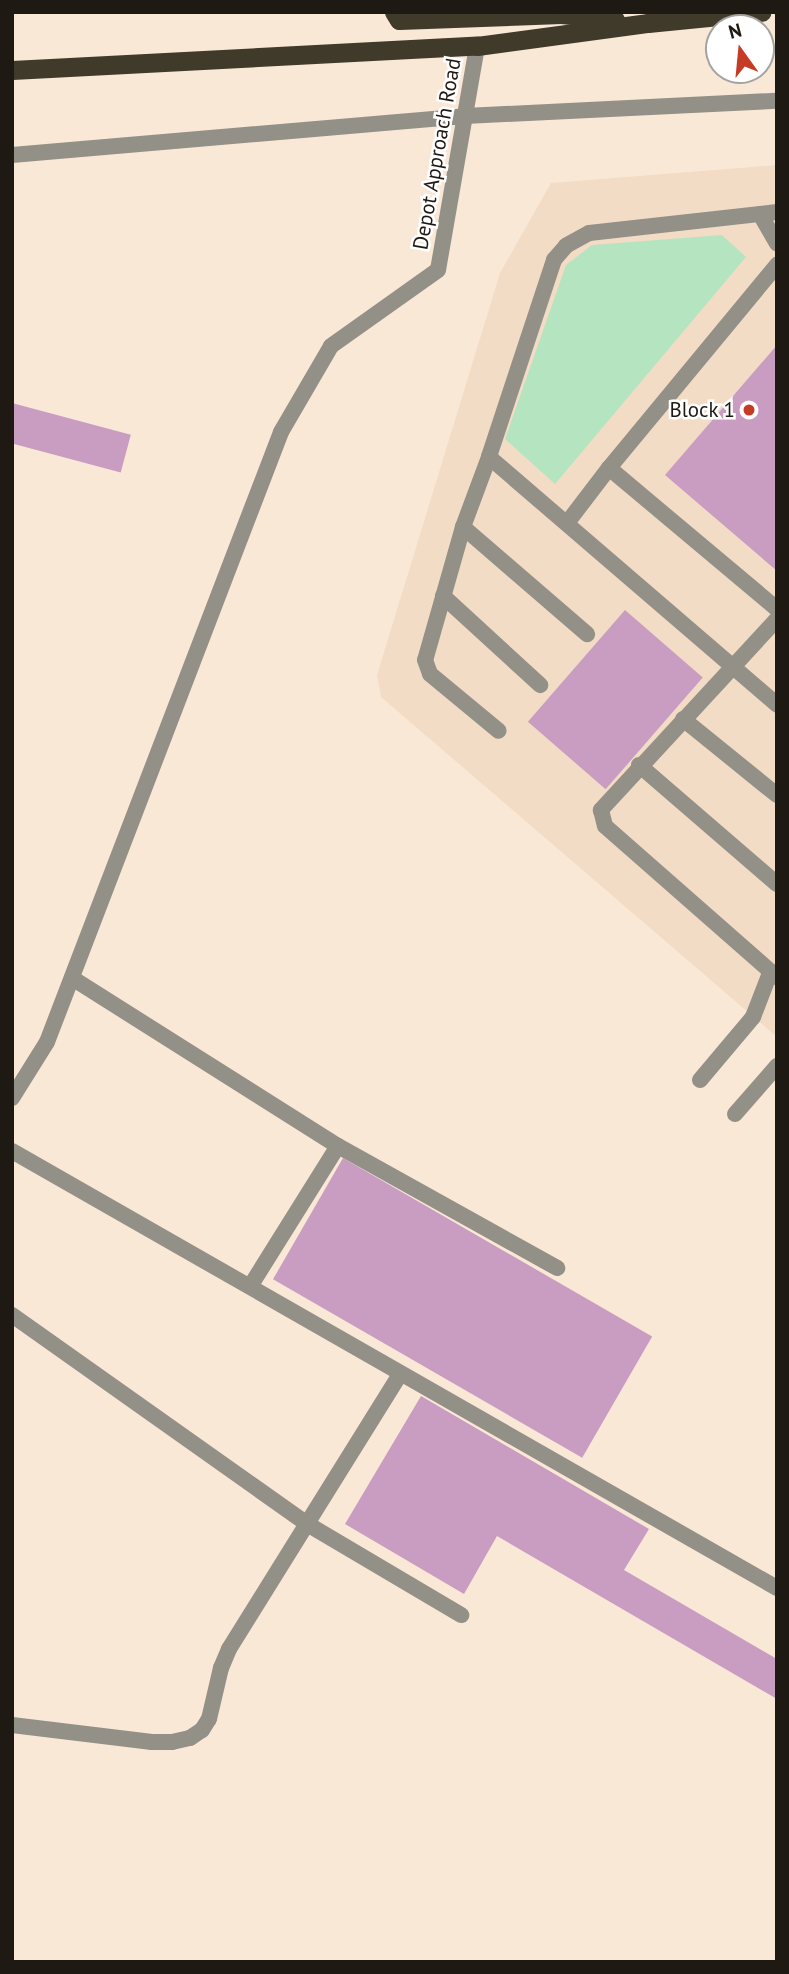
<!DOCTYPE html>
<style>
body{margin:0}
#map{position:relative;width:789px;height:1974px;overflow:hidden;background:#fae8d6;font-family:"PT Sans",sans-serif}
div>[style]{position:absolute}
.built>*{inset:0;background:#f3dcc5}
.green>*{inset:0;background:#b5e4c1}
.building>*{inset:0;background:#c89dc1;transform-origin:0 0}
.service>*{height:16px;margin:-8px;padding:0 8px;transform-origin:8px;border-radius:8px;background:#939087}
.trunk>*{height:19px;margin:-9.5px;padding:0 9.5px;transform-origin:9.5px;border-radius:9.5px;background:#403a2a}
.dots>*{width:19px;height:19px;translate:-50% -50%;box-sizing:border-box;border:4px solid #fff;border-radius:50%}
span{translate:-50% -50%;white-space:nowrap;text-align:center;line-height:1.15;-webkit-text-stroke:5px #fff;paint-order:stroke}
.street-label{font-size:21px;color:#1f1913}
.poi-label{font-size:21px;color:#1f1913}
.right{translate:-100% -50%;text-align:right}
.frame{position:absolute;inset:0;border:14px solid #1f1913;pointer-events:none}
.north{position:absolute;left:705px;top:14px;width:70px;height:70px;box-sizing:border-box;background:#fff;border:2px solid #a5a3a1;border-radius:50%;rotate:345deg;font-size:19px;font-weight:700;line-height:28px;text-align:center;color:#1f1913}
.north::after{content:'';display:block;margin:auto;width:24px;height:32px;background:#c63b25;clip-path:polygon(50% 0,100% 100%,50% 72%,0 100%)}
</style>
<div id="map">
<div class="built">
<div style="clip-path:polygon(777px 165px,777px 1037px,381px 697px,377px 675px,500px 273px,551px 183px)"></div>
</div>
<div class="green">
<div style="clip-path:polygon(722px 235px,746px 257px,555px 484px,505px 439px,566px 265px,592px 245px)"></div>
</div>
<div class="building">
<div style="clip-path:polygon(777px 345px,777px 571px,665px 475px)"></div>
<div style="left:12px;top:403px;width:123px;height:39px;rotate:15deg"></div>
<div style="left:625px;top:610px;width:103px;height:148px;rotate:41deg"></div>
<div style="left:343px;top:1158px;width:357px;height:140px;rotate:30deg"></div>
<div style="clip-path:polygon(421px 1396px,649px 1529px,624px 1570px,777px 1659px,777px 1699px,497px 1536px,464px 1594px,345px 1524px)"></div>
</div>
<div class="service">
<div style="left:12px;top:155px;width:455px;rotate:-4.9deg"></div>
<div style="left:465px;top:116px;width:312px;rotate:-2.8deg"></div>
<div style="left:777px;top:212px;width:189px;rotate:173.6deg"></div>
<div style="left:589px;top:233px;width:26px;rotate:151deg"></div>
<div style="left:566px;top:246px;width:18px;rotate:131deg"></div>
<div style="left:554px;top:260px;width:207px;rotate:108.3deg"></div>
<div style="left:489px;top:457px;width:380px;rotate:40.7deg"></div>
<div style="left:760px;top:214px;width:34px;rotate:60deg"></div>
<div style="left:489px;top:457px;width:75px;rotate:110.4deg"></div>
<div style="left:463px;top:527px;width:138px;rotate:105.9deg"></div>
<div style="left:425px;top:660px;width:15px;rotate:70deg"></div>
<div style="left:430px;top:674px;width:89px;rotate:39.6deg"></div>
<div style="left:609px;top:468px;width:219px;rotate:40deg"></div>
<div style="left:567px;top:523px;width:69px;rotate:-52.6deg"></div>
<div style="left:609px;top:468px;width:264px;rotate:-50.4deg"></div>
<div style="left:463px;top:527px;width:164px;rotate:40.8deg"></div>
<div style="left:443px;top:596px;width:132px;rotate:42.5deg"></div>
<div style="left:777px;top:619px;width:260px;rotate:132.7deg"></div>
<div style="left:601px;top:810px;width:16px;rotate:76deg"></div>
<div style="left:605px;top:826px;width:229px;rotate:41.3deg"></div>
<div style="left:683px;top:719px;width:121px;rotate:39deg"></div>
<div style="left:639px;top:765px;width:182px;rotate:40.8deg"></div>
<div style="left:72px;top:978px;width:315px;rotate:32.3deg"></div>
<div style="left:338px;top:1146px;width:251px;rotate:29.1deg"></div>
<div style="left:700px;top:1080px;width:82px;rotate:-49.9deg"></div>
<div style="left:753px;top:1017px;width:47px;rotate:-68.9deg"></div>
<div style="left:12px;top:1098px;width:66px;rotate:-58deg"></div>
<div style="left:47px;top:1042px;width:653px;rotate:-69.01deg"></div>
<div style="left:281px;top:432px;width:99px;rotate:-59.8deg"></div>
<div style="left:331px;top:346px;width:131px;rotate:-35.4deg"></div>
<div style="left:438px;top:270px;width:227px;rotate:-80.1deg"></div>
<div style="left:735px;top:1114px;width:64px;rotate:-48.8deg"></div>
<div style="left:12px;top:1151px;width:881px;rotate:29.74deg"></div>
<div style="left:251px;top:1285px;width:164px;rotate:-58deg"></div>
<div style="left:12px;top:1315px;width:364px;rotate:35.3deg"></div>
<div style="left:309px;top:1525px;width:177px;rotate:30.6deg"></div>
<div style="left:12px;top:1725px;width:141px;rotate:6.9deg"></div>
<div style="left:152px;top:1742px;width:20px"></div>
<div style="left:172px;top:1742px;width:18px;rotate:-13deg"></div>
<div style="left:190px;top:1738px;width:14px;rotate:-34deg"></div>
<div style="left:202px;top:1730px;width:13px;rotate:-58deg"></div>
<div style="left:209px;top:1719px;width:52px;rotate:-76.8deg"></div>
<div style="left:221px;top:1668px;width:21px;rotate:-67deg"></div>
<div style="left:229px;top:1649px;width:324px;rotate:-58.1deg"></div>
</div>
<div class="trunk">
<div style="left:394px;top:12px;width:9px;rotate:58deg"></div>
<div style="left:399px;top:20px;width:162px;rotate:-2.1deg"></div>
<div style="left:561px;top:14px;width:54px;rotate:5.3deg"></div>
<div style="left:12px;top:70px;width:466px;rotate:-3deg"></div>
<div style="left:477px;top:46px;width:173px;rotate:-7.7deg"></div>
<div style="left:648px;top:23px;width:114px;rotate:-5.6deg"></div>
</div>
<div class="dots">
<div style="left:749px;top:410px;background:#c63b25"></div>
</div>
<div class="street-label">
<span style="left:437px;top:154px;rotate:-80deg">Depot Approach Road</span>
</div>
<div class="poi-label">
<span class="right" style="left:735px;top:410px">Block 1</span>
</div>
<div class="frame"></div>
<div class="north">N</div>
</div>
